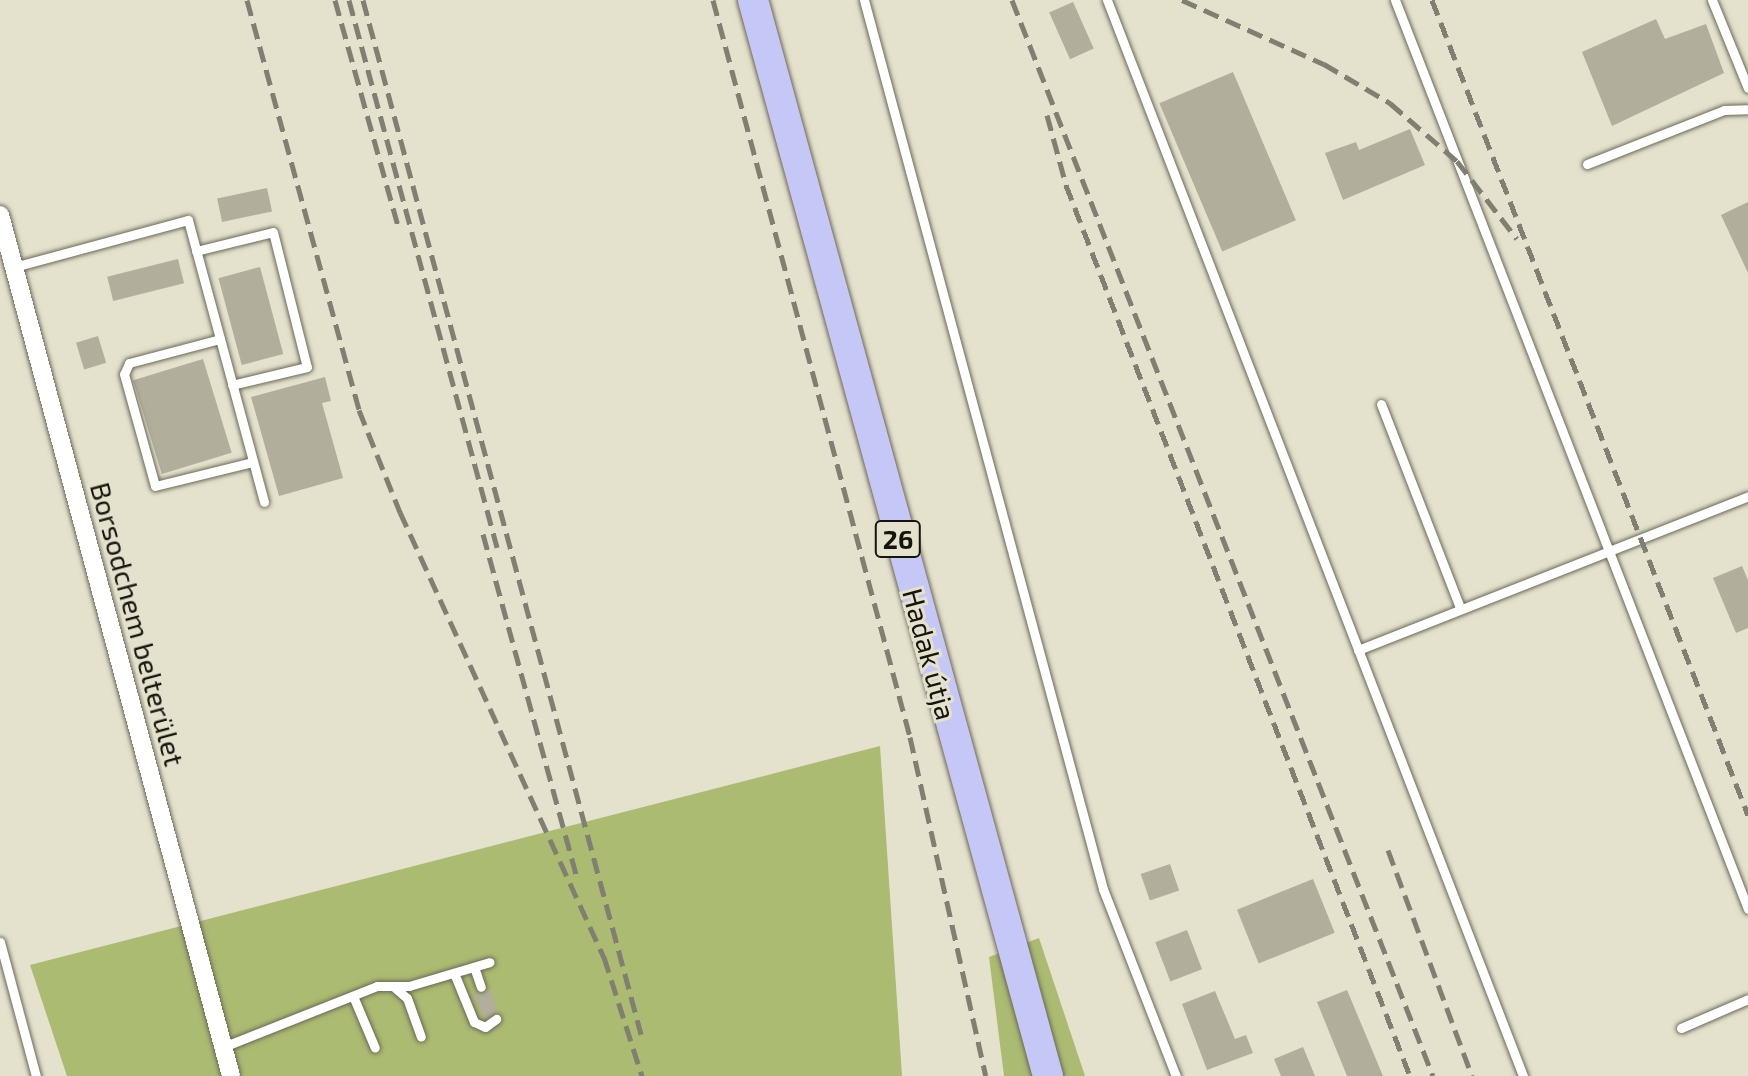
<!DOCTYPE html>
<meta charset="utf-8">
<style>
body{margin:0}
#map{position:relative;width:1748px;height:1076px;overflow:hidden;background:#e4e1cd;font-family:"Exo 2",sans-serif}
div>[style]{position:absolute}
.green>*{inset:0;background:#abbb71}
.building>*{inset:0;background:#b2ae9c;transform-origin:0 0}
.roads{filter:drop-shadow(0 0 2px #6c6957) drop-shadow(0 0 2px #6c6957)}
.lane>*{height:9px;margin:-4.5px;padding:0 4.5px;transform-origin:4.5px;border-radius:4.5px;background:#fff}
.street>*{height:18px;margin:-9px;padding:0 9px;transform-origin:9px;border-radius:9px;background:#fff}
.primary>*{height:30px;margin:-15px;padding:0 15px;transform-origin:15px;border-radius:15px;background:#c5c7f7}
.rail>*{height:5px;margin-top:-2.5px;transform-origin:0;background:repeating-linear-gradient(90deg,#817f71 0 16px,transparent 0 24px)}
span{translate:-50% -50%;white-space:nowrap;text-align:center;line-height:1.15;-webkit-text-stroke:6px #e4e1cd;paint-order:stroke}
.shield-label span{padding:2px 6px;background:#e4e1cd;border:2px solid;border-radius:6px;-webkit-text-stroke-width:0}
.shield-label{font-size:26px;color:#15140d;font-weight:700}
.street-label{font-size:28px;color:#15140d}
</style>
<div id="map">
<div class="green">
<div style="clip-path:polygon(880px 746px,902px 1076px,67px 1076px,30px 965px)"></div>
<div style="clip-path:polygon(1039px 938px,1085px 1076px,1004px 1076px,989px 957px)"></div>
</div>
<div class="building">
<div style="left:1073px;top:2px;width:51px;height:26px;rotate:66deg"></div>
<div style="clip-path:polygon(1656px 19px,1665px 39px,1706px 24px,1724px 73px,1612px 126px,1582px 52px)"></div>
<div style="left:1233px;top:72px;width:161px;height:80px;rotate:67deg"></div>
<div style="clip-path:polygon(1410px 129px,1425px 165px,1343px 200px,1325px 153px,1356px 142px,1359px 150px)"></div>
<div style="left:267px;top:188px;width:24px;height:51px;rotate:78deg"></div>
<div style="clip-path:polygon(1748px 202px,1748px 273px,1721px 215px)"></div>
<div style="left:178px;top:259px;width:25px;height:73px;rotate:76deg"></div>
<div style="left:260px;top:267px;width:90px;height:43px;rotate:75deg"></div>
<div style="left:98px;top:336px;width:28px;height:23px;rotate:73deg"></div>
<div style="left:203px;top:359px;width:98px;height:73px;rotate:73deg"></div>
<div style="clip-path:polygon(325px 377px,331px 401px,322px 403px,343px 478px,279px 496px,251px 397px)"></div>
<div style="clip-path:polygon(1742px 566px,1748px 580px,1748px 628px,1736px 633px,1713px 578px)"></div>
<div style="left:1170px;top:864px;width:28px;height:31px;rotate:71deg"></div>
<div style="left:1313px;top:879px;width:58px;height:82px;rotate:68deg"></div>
<div style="left:1187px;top:930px;width:42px;height:34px;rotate:69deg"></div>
<div style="clip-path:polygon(489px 987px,498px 1012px,484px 1018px,473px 993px,484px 994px)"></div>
<div style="clip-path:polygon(1347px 990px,1383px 1076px,1347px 1076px,1317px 1002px)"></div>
<div style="clip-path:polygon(1215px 991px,1235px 1039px,1246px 1035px,1253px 1053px,1207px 1070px,1182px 1004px)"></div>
<div style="clip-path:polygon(1303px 1047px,1315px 1076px,1281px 1076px,1274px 1059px)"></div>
</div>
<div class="roads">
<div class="lane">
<div style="left:864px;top:0;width:921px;rotate:74.95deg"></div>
<div style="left:1103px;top:889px;width:201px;rotate:68.7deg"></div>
<div style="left:1107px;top:0;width:1154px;rotate:68.86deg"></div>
<div style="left:1395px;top:0;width:975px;rotate:68.78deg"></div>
<div style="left:1712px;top:0;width:95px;rotate:67.8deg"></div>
<div style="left:1587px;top:164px;width:147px;rotate:-21.5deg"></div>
<div style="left:1724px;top:110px;width:24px;rotate:-2deg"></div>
<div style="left:196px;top:251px;width:79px;rotate:-13.9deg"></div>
<div style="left:273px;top:232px;width:139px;rotate:75.9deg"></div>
<div style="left:307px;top:367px;width:77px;rotate:166.5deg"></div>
<div style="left:14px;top:267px;width:180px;rotate:-15.1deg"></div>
<div style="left:188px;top:220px;width:292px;rotate:74.9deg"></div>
<div style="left:220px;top:339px;width:94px;rotate:165.2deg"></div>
<div style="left:129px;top:363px;width:12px;rotate:114deg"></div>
<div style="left:124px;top:374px;width:116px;rotate:74.5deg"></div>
<div style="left:155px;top:486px;width:101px;rotate:-13.8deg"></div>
<div style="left:1381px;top:404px;width:219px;rotate:68.8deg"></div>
<div style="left:1358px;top:650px;width:419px;rotate:-21.5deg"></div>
<div style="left:0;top:942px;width:139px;rotate:75deg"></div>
<div style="left:474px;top:967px;width:21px;rotate:71deg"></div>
<div style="left:454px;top:973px;width:53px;rotate:67.8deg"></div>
<div style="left:474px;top:1022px;width:12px;rotate:24deg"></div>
<div style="left:485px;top:1027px;width:14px;rotate:-36deg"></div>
<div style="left:393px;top:986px;width:18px;rotate:41deg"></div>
<div style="left:407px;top:998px;width:41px;rotate:70.3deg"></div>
<div style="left:353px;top:996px;width:56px;rotate:67.1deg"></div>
<div style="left:1681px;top:1028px;width:73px;rotate:-23.4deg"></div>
<div style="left:223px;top:1047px;width:166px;rotate:-21.6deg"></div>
<div style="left:377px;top:986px;width:32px"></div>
<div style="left:409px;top:986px;width:84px;rotate:-16.5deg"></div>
</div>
<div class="street">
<div style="left:0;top:215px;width:891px;rotate:74.98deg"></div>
</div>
<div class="primary">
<div style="left:753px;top:0;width:1116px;rotate:74.67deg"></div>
</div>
</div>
<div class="rail">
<div style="left:247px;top:0;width:425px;rotate:74.7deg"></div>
<div style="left:359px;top:410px;width:110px;rotate:68.1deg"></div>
<div style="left:400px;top:512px;width:490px;rotate:65.4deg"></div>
<div style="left:604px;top:957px;width:125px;rotate:72.3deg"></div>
<div style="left:335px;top:0;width:238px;rotate:74.4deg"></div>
<div style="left:349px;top:0;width:567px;rotate:74.86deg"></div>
<div style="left:363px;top:0;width:1071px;rotate:74.95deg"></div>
<div style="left:713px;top:0;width:763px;rotate:75.03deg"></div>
<div style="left:910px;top:737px;width:347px;rotate:77.4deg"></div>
<div style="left:1012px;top:0;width:1155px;rotate:68.63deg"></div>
<div style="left:1182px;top:0;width:156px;rotate:24.3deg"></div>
<div style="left:1324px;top:64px;width:77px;rotate:30.6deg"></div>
<div style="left:1390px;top:103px;width:89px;rotate:40.9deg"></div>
<div style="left:1457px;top:161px;width:98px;rotate:52.4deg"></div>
<div style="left:1432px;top:0;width:874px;rotate:68.81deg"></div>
<div style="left:1047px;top:115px;width:73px;rotate:74.8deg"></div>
<div style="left:1066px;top:185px;width:955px;rotate:68.89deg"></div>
<div style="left:483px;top:534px;width:356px;rotate:74.7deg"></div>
<div style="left:1388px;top:850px;width:241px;rotate:69.6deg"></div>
</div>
<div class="shield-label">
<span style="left:898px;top:539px">26</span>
</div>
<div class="street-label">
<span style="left:138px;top:624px;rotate:75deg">Borsodchem belterület</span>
<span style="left:930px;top:654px;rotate:75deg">Hadak útja</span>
</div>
</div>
